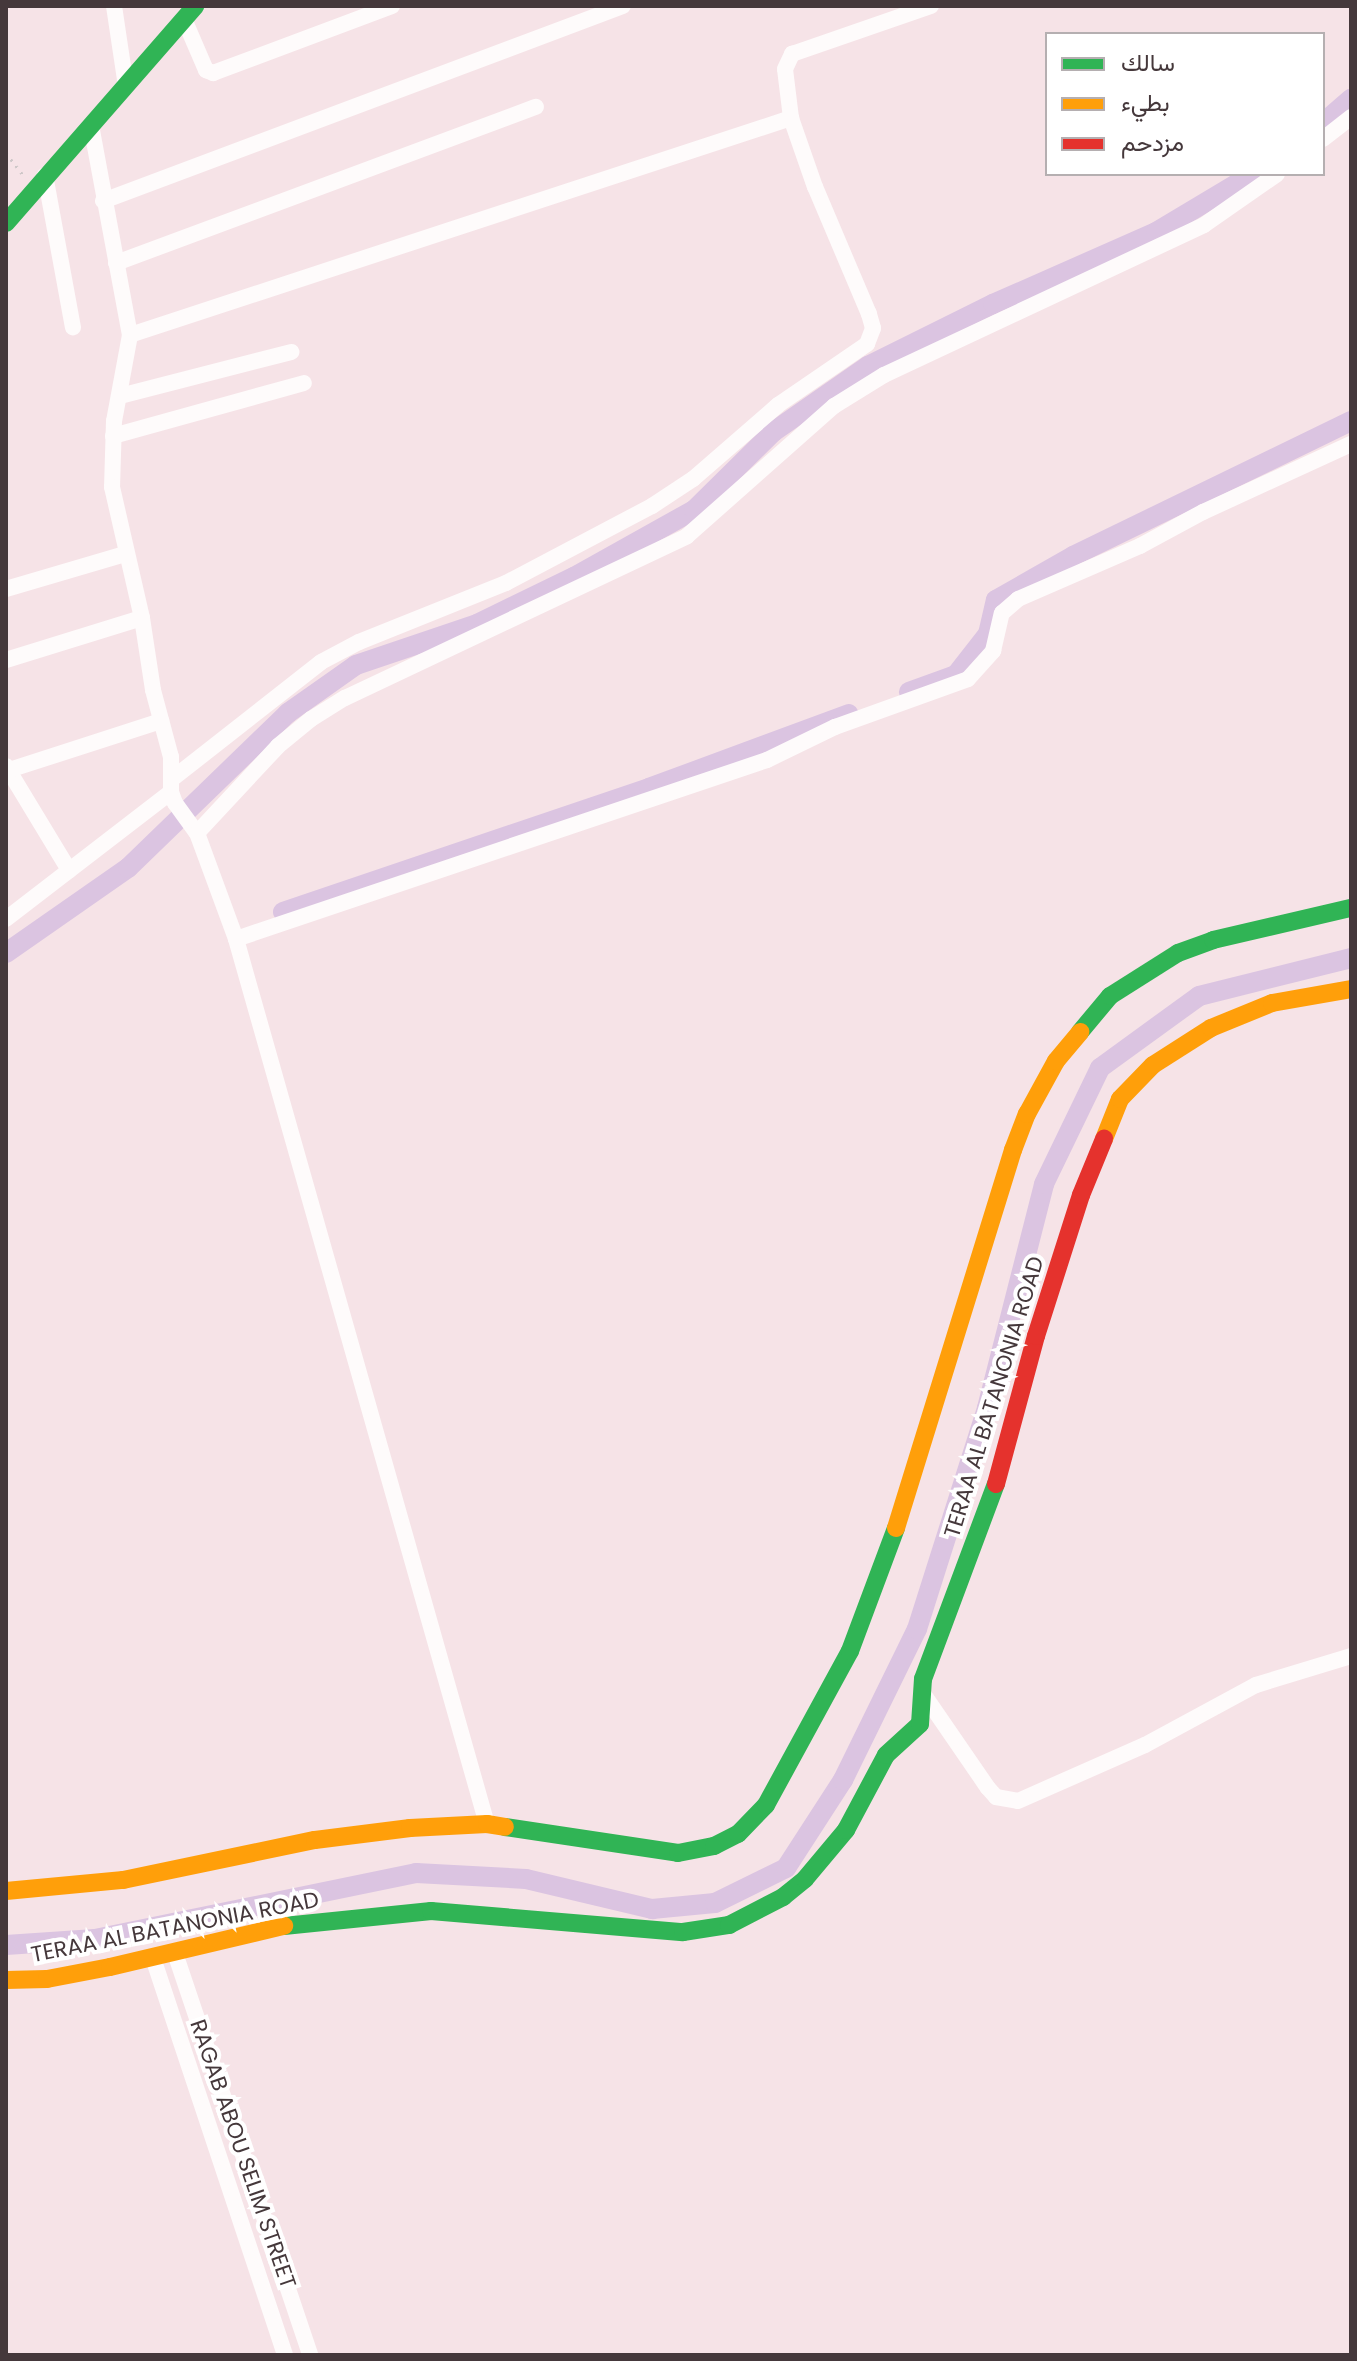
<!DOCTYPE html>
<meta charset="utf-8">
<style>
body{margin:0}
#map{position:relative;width:1357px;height:2361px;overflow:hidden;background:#f6e3e7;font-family:Poppins,Vazirmatn,sans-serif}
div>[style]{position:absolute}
.canal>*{height:20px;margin:-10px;padding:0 10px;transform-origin:10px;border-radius:10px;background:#dbc4e1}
.path>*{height:3px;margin-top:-1.5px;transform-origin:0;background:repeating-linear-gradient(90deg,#cec7c8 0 2px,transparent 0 8px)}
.street>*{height:16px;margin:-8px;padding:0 8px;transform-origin:8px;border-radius:8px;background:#fefbfb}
.fast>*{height:18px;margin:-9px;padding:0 9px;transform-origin:9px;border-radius:9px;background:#30b455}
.slow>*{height:18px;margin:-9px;padding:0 9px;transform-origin:9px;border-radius:9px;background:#ff9f0a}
.jam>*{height:18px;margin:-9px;padding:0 9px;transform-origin:9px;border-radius:9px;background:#e5322d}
span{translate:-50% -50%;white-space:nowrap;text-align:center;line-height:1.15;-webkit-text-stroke:8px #fff;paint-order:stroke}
.street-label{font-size:22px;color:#45383b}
.frame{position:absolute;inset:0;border:8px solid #45383b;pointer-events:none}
.legend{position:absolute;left:1045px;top:32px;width:280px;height:144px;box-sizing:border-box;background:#fff;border:2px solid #b5afb1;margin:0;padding:10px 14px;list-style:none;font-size:24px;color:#45383b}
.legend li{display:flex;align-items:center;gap:16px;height:40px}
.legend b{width:40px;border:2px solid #b5afb1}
</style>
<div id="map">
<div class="canal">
<div style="left:1323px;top:123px;width:37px;rotate:-41deg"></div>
<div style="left:909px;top:692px;width:50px;rotate:-19.9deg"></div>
<div style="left:956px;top:675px;width:52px;rotate:-52deg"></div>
<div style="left:988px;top:634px;width:35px;rotate:-77deg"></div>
<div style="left:996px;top:600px;width:89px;rotate:-29.7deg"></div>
<div style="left:1073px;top:556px;width:309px;rotate:-25.9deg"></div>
<div style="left:283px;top:912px;width:386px;rotate:-18.7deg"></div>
<div style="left:649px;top:788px;width:213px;rotate:-20.3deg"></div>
<div style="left:6px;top:953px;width:149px;rotate:-34.9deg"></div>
<div style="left:128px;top:868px;width:223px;rotate:-44.1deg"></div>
<div style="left:288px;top:713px;width:83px;rotate:-35.2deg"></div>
<div style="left:356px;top:665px;width:128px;rotate:-18.7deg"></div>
<div style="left:477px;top:624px;width:108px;rotate:-25.9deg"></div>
<div style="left:574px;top:577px;width:137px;rotate:-29.2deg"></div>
<div style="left:694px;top:510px;width:111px;rotate:-44.6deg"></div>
<div style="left:773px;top:432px;width:116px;rotate:-34.8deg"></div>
<div style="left:868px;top:366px;width:140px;rotate:-26.4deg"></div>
<div style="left:993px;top:304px;width:178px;rotate:-23.8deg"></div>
<div style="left:1156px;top:232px;width:113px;rotate:-30.9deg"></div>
<div style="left:6px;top:1945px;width:89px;rotate:-3.9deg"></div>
<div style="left:95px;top:1939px;width:328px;rotate:-11.6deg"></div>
<div style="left:416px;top:1873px;width:110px;rotate:3.1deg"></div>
<div style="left:526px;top:1879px;width:130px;rotate:13.4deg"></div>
<div style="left:652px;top:1909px;width:63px;rotate:-5.4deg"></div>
<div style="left:715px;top:1903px;width:79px;rotate:-26.2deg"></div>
<div style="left:786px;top:1868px;width:105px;rotate:-57.1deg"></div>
<div style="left:843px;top:1780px;width:168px;rotate:-63.9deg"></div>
<div style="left:917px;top:1629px;width:232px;rotate:-72.4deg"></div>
<div style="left:987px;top:1408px;width:231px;rotate:-75.7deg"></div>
<div style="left:1044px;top:1184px;width:129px;rotate:-64.2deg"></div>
<div style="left:1100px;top:1068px;width:122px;rotate:-36deg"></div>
<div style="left:1199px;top:996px;width:157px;rotate:-14deg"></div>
</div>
<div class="path">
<div style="left:6px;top:58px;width:9px;rotate:90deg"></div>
<div style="left:6px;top:153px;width:28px;rotate:52deg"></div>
</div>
<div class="street">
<div style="left:114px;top:6px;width:81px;rotate:81.5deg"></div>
<div style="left:184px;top:19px;width:56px;rotate:66.7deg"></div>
<div style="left:206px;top:70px;width:8px;rotate:23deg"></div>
<div style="left:213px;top:73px;width:191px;rotate:-20.5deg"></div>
<div style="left:91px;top:125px;width:214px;rotate:79.5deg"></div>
<div style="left:130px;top:335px;width:87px;rotate:100.5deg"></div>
<div style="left:114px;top:421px;width:66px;rotate:91.7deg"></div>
<div style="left:112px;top:487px;width:134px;rotate:77.1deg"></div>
<div style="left:142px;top:618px;width:73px;rotate:81.3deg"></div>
<div style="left:153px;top:690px;width:69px;rotate:75deg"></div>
<div style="left:171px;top:757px;width:35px;rotate:90deg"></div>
<div style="left:171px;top:792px;width:12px;rotate:70deg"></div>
<div style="left:175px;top:803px;width:37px;rotate:54deg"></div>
<div style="left:197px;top:833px;width:113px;rotate:69.8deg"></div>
<div style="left:236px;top:939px;width:920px;rotate:74.17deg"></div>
<div style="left:1323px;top:139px;width:36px;rotate:-38deg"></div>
<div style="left:45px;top:175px;width:155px;rotate:79.6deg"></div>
<div style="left:103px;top:201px;width:555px;rotate:-20.56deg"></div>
<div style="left:116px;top:263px;width:448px;rotate:-20.4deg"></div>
<div style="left:130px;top:335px;width:696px;rotate:-18.17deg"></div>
<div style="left:120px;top:396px;width:177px;rotate:-14.4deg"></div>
<div style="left:113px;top:436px;width:198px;rotate:-15.5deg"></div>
<div style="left:6px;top:589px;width:124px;rotate:-16.4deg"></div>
<div style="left:6px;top:660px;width:142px;rotate:-17.2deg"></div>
<div style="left:6px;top:766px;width:122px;rotate:58.8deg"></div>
<div style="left:9px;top:770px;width:160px;rotate:-17.9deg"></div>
<div style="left:172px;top:779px;width:189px;rotate:-38.1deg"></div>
<div style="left:321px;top:662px;width:43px;rotate:-27.8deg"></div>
<div style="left:359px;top:642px;width:158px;rotate:-21.9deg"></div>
<div style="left:506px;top:583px;width:165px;rotate:-27.8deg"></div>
<div style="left:652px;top:506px;width:49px;rotate:-33.4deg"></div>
<div style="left:693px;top:479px;width:113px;rotate:-41deg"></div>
<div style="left:778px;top:405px;width:108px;rotate:-34.4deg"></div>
<div style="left:867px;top:344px;width:17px;rotate:-69deg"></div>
<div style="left:873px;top:328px;width:15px;rotate:-106deg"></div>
<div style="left:869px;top:314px;width:138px;rotate:-113deg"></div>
<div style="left:815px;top:187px;width:73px;rotate:-109.2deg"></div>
<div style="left:791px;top:118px;width:49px;rotate:-97deg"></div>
<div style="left:785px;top:69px;width:17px;rotate:-65deg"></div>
<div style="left:792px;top:54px;width:147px;rotate:-19.1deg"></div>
<div style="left:197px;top:833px;width:119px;rotate:-47deg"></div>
<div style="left:278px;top:746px;width:43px;rotate:-39.3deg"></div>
<div style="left:311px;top:719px;width:40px;rotate:-32deg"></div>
<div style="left:345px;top:698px;width:378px;rotate:-25.3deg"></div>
<div style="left:687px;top:536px;width:196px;rotate:-41.5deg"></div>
<div style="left:834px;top:406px;width:59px;rotate:-31.8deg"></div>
<div style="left:884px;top:375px;width:353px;rotate:-25.1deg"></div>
<div style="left:1204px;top:225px;width:89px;rotate:-34.9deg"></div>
<div style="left:6px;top:919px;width:208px;rotate:-37.6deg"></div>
<div style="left:236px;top:939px;width:560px;rotate:-18.63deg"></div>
<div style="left:767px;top:760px;width:76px;rotate:-25.9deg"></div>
<div style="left:835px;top:727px;width:141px;rotate:-19.8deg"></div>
<div style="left:968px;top:679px;width:38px;rotate:-48deg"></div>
<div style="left:993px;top:651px;width:39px;rotate:-77deg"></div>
<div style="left:1002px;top:613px;width:21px;rotate:-41deg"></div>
<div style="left:1018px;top:599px;width:133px;rotate:-23.5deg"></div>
<div style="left:1140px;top:546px;width:72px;rotate:-28.4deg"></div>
<div style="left:1203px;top:512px;width:163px;rotate:-24.7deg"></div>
<div style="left:922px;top:1692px;width:116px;rotate:55.5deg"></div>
<div style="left:988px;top:1788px;width:12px;rotate:48deg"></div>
<div style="left:996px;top:1797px;width:22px;rotate:10deg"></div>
<div style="left:1018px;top:1801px;width:139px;rotate:-23.8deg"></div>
<div style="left:1145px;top:1745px;width:126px;rotate:-28.4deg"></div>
<div style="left:1256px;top:1685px;width:99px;rotate:-17deg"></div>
<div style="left:175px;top:1953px;width:424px;rotate:71.4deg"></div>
<div style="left:153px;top:1958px;width:418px;rotate:71.6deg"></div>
</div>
<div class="fast">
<div style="left:6px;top:223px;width:288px;rotate:-48.9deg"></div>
<div style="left:1080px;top:1032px;width:47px;rotate:-50.2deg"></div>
<div style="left:1110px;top:996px;width:80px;rotate:-32.3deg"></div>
<div style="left:1178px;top:953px;width:37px;rotate:-20deg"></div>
<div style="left:1213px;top:940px;width:142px;rotate:-13.1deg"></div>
<div style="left:505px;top:1827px;width:175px;rotate:8.5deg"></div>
<div style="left:678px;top:1853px;width:37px;rotate:-11deg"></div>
<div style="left:714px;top:1846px;width:27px;rotate:-27deg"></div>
<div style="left:738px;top:1834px;width:40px;rotate:-46deg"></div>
<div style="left:766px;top:1805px;width:175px;rotate:-61.4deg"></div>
<div style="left:850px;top:1651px;width:131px;rotate:-69.5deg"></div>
<div style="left:284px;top:1926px;width:148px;rotate:-5.8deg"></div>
<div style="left:431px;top:1911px;width:253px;rotate:4.8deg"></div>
<div style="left:683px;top:1932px;width:47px;rotate:-8.7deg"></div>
<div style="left:729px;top:1925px;width:61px;rotate:-27.4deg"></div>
<div style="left:783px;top:1897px;width:28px;rotate:-39deg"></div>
<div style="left:805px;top:1879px;width:64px;rotate:-50.1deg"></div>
<div style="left:846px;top:1830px;width:85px;rotate:-61.9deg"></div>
<div style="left:886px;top:1755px;width:46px;rotate:-42.4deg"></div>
<div style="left:920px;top:1724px;width:45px;rotate:-86.2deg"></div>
<div style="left:923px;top:1679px;width:208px;rotate:-69.5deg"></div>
</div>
<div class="slow">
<div style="left:1104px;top:1139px;width:43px;rotate:-68.2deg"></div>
<div style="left:1120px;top:1099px;width:47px;rotate:-45.9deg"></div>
<div style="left:1153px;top:1065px;width:69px;rotate:-32.5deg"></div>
<div style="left:1211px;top:1028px;width:66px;rotate:-22.3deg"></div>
<div style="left:1272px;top:1003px;width:80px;rotate:-10deg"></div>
<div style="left:896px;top:1528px;width:396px;rotate:-72.8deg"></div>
<div style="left:1013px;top:1150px;width:39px;rotate:-69deg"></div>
<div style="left:1027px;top:1114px;width:60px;rotate:-61.3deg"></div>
<div style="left:1056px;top:1061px;width:38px;rotate:-50deg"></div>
<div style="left:6px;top:1891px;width:118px;rotate:-5.4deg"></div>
<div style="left:123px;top:1880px;width:196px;rotate:-11.8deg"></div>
<div style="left:315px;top:1840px;width:96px;rotate:-7.2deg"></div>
<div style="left:410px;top:1828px;width:77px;rotate:-3deg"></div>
<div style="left:487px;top:1824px;width:18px;rotate:9deg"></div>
<div style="left:6px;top:1980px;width:41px;rotate:-1.4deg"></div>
<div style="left:47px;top:1979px;width:64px;rotate:-10.8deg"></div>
<div style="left:110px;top:1967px;width:179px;rotate:-13.3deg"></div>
</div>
<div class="jam">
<div style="left:996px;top:1484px;width:153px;rotate:-74.9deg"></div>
<div style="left:1036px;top:1336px;width:148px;rotate:-72.3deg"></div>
<div style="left:1081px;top:1195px;width:61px;rotate:-67.7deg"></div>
</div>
<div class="street-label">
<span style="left:994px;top:1397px;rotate:-73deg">TERAA AL BATANONIA ROAD</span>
<span style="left:175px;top:1927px;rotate:-11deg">TERAA AL BATANONIA ROAD</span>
<span style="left:243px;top:2154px;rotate:71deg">RAGAB ABOU SELIM STREET</span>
</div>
<div class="frame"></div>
<ul class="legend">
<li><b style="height:10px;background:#30b455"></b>سالك</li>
<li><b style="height:10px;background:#ff9f0a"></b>بطيء</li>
<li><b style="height:10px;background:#e5322d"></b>مزدحم</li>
</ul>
</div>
